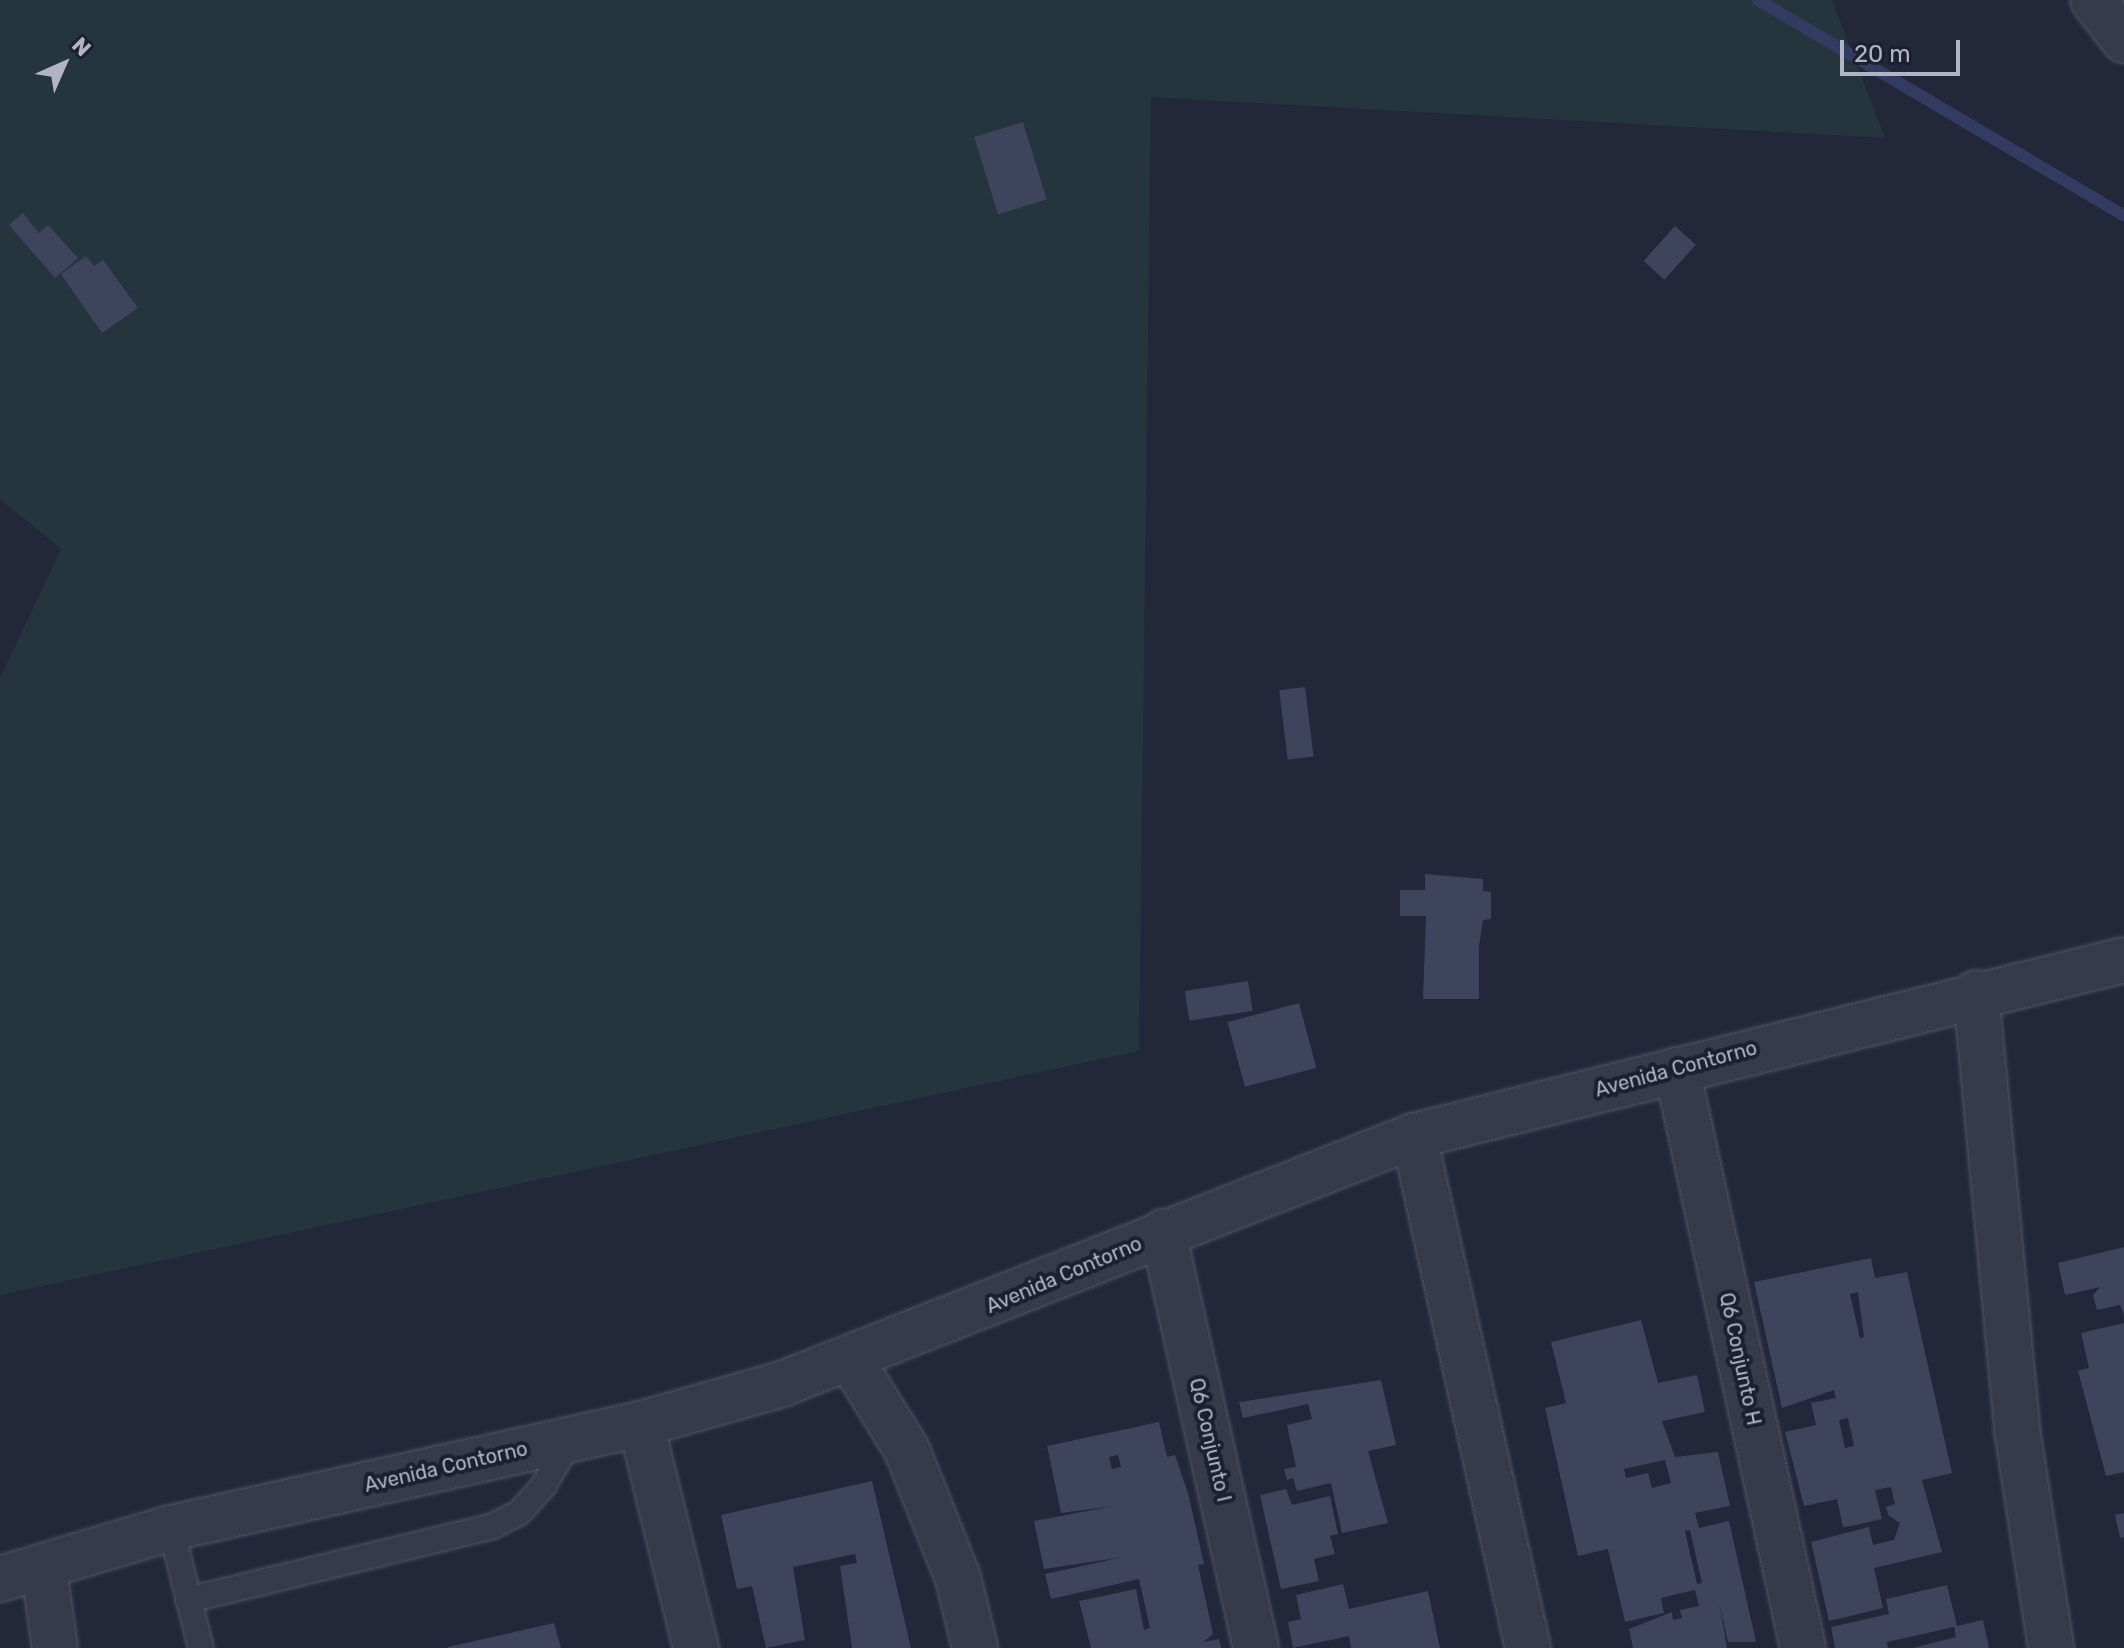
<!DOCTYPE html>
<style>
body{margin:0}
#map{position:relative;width:2124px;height:1648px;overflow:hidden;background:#22273a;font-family:Rubik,sans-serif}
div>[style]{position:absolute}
.green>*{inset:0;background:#25353d}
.stream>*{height:12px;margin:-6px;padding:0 6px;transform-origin:6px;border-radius:6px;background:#333c60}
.building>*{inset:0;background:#3e445b;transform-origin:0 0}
.roads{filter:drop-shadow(0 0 2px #515465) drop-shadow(0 0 2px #515465)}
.service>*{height:24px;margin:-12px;padding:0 12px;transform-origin:12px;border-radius:12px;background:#363a4b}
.minor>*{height:44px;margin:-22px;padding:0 22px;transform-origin:22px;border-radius:22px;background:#363a4b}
.tertiary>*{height:44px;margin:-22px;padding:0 22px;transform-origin:22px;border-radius:22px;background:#363a4b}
span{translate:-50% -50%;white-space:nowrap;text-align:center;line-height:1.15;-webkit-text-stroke:8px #1b1f2f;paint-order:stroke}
.street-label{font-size:20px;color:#b1b4c7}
.north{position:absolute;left:24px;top:24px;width:80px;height:80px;-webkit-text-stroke:6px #1b1f2f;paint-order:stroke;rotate:45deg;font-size:22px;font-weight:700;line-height:32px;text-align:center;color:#b1b4c7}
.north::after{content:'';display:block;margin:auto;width:28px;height:36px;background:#b1b4c7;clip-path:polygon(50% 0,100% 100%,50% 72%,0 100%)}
.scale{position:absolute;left:1840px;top:40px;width:120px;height:36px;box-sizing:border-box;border:4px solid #b1b4c7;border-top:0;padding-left:10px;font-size:24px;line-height:28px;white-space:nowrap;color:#b1b4c7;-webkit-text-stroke:6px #1b1f2f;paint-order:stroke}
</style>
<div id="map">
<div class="green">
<div style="clip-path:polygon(0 0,1832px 0,1885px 138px,1151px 97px,1139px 1051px,0 1295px,0 678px,61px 549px,0 499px)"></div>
</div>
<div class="stream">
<div style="left:1758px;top:0;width:425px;rotate:30.5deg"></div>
</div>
<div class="building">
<div style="left:1023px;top:122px;width:81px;height:51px;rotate:73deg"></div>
<div style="clip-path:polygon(23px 213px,39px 233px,48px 225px,78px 258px,55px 278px,9px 225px)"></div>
<div style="left:1675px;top:226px;width:28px;height:47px;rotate:42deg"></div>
<div style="clip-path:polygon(86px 256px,94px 266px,103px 260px,138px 308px,102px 333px,61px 274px)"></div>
<div style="left:1305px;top:687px;width:70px;height:26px;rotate:83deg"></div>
<div style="clip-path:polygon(1425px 874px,1483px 879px,1483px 891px,1491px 892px,1491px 919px,1483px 920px,1479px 946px,1479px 999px,1423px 999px,1426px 916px,1400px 916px,1400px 890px,1425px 890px)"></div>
<div style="left:1248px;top:981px;width:30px;height:64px;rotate:81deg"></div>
<div style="left:1299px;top:1003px;width:67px;height:74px;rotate:75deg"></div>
<div style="clip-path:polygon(2124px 1247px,2124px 1315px,2120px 1305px,2097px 1310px,2093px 1295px,2100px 1287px,2065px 1295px,2058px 1263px)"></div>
<div style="clip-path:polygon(evenodd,1871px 1258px,1875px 1278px,1907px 1272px,1952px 1473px,1922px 1480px,1942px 1552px,1874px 1568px,1883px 1608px,1829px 1621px,1811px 1542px,1869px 1527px,1873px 1545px,1894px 1540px,1900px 1523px,1889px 1516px,1886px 1507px,1895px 1504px,1891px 1487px,1875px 1490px,1882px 1519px,1851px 1526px,1843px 1527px,1837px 1499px,1804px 1506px,1785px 1432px,1816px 1425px,1811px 1403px,1836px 1398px,1834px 1390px,1782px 1408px,1754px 1282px,1871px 1258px,1858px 1292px,1864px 1337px,1860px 1338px,1850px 1294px,1858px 1292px,1871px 1258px,1848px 1418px,1854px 1446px,1845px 1448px,1839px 1420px,1848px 1418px)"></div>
<div style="clip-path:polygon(evenodd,1641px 1320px,1658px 1383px,1697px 1375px,1705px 1412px,1662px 1421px,1675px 1457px,1718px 1452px,1730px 1506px,1695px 1513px,1699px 1528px,1729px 1521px,1756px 1642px,1728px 1642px,1719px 1602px,1727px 1648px,1633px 1648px,1629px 1629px,1672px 1612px,1673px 1620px,1682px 1618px,1680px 1610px,1699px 1606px,1695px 1590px,1661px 1598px,1664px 1613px,1625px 1622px,1608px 1549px,1578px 1556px,1545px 1408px,1566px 1403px,1551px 1342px,1641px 1320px,1665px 1460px,1671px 1483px,1652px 1488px,1648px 1473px,1626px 1478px,1624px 1469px,1665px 1460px,1641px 1320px,1690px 1530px,1702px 1583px,1697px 1584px,1685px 1531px,1690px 1530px)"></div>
<div style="clip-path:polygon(2124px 1323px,2124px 1472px,2106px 1476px,2078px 1371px,2089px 1368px,2081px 1333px)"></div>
<div style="clip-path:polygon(1381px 1380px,1396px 1445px,1368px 1451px,1388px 1523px,1342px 1533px,1331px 1483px,1297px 1491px,1293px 1478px,1287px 1480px,1284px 1469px,1296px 1467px,1287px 1425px,1312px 1419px,1308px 1404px,1243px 1418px,1239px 1402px)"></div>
<div style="clip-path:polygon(evenodd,1159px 1422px,1167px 1457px,1175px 1455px,1188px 1493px,1204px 1564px,1198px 1565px,1213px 1634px,1203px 1642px,1219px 1639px,1221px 1648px,1091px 1648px,1079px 1601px,1136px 1589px,1144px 1630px,1150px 1628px,1139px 1579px,1051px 1599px,1045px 1574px,1123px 1557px,1044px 1569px,1034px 1521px,1114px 1506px,1061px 1513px,1047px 1446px,1159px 1422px,1118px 1455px,1121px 1467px,1112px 1469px,1109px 1457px,1118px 1455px)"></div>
<div style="clip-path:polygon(872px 1481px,911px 1648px,852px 1648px,840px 1566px,857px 1563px,855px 1554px,793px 1567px,805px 1640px,766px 1648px,752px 1586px,737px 1589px,721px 1515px)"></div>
<div style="clip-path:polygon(1286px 1489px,1292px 1505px,1330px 1496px,1338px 1534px,1330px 1536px,1335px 1554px,1314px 1559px,1319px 1581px,1281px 1589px,1260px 1495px)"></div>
<div style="clip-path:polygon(2124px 1513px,2124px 1537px,2120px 1538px,2115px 1515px)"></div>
<div style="clip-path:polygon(1343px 1584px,1349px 1609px,1428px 1591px,1440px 1648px,1351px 1648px,1349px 1636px,1293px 1648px,1288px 1622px,1301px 1619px,1296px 1595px)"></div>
<div style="clip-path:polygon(1947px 1585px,1957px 1626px,1983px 1620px,1989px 1648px,1913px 1648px,1956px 1637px,1954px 1627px,1887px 1642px,1888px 1648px,1835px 1648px,1831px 1627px,1889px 1614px,1886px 1599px)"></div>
<div style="clip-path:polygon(554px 1623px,561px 1648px,448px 1648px,448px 1647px)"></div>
</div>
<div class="roads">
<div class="service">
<div style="left:171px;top:1528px;width:124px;rotate:76deg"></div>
<div style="left:188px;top:1600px;width:314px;rotate:-13.6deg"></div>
<div style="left:493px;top:1526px;width:29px;rotate:-27deg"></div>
<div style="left:519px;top:1513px;width:38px;rotate:-48deg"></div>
<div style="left:544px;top:1485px;width:53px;rotate:-59.6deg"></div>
</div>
<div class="minor">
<div style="left:2093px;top:0;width:51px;rotate:52.2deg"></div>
<div style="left:1976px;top:993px;width:439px;rotate:84.6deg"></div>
<div style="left:2017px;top:1430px;width:221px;rotate:81.1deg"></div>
<div style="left:1677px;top:1070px;width:592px;rotate:77.7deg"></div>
<div style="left:1414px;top:1136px;width:525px;rotate:77.45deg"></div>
<div style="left:1163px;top:1232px;width:426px;rotate:77.4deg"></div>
<div style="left:850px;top:1358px;width:108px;rotate:58.2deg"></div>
<div style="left:907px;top:1450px;width:138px;rotate:68.3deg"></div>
<div style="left:958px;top:1578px;width:72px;rotate:76.3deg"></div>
<div style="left:44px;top:1570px;width:79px;rotate:82deg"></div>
</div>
<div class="tertiary">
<div style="left:641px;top:1424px;width:231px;rotate:76.2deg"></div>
<div style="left:0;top:1579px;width:178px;rotate:-16.6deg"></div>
<div style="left:171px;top:1528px;width:481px;rotate:-12.5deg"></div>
<div style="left:641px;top:1424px;width:147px;rotate:-15.8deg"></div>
<div style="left:782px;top:1384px;width:679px;rotate:-21.43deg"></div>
<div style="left:1414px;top:1136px;width:731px;rotate:-13.92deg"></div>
</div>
</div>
<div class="street-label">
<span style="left:1676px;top:1069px;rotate:-15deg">Avenida Contorno</span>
<span style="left:1064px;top:1275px;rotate:-23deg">Avenida Contorno</span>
<span style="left:1740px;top:1359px;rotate:78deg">Q6 Conjunto H</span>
<span style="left:1210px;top:1440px;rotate:77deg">Q6 Conjunto I</span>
<span style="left:446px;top:1467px;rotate:-13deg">Avenida Contorno</span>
</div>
<div class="north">N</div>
<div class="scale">20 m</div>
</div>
